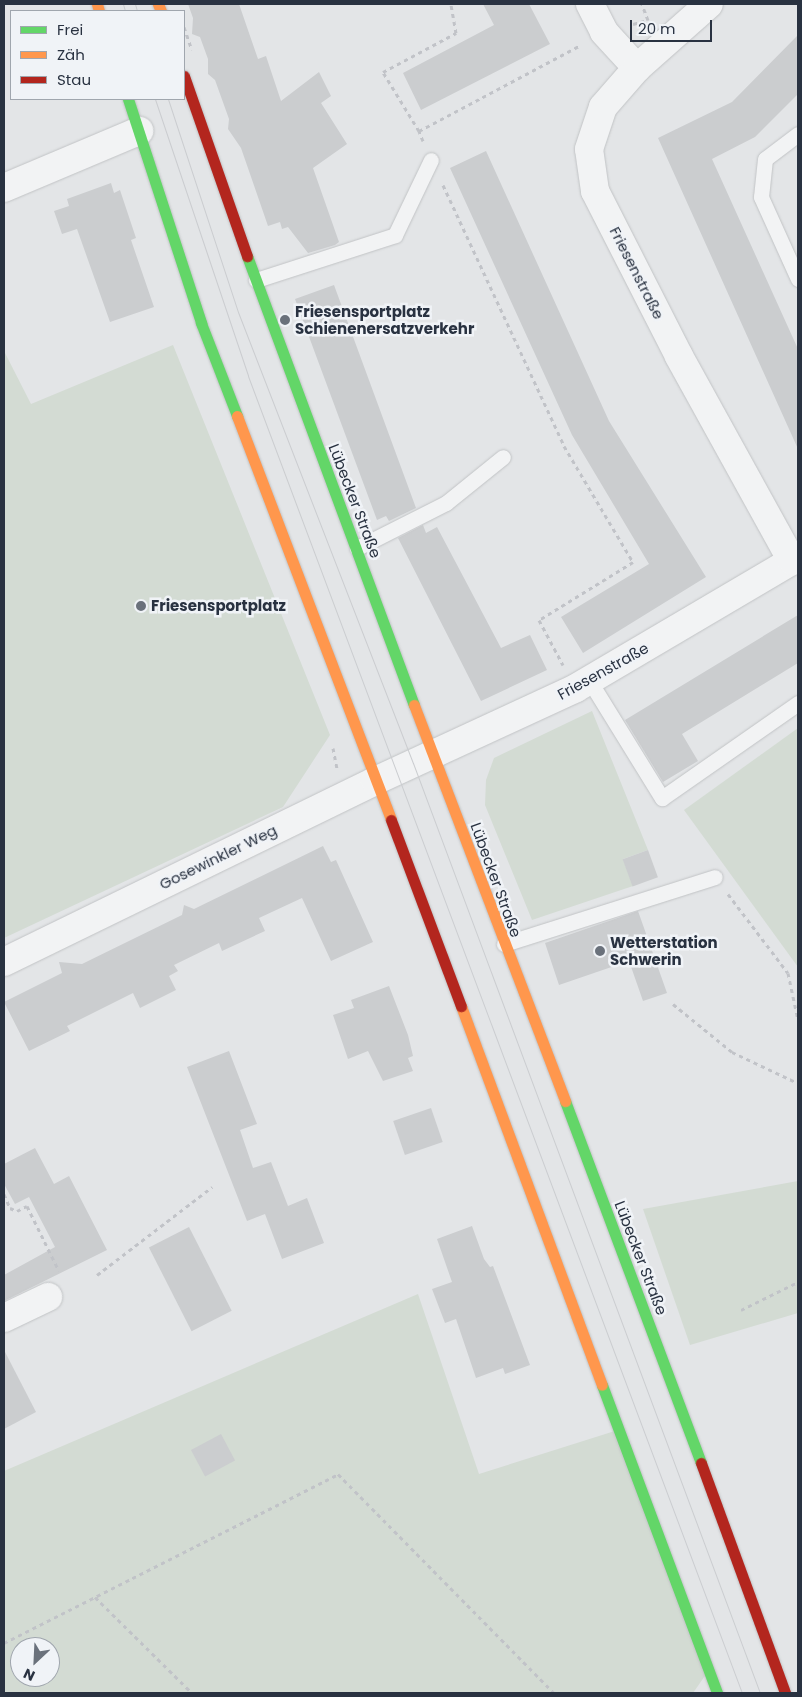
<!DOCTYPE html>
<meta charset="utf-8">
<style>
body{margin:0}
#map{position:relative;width:802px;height:1697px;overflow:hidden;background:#e3e5e7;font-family:Poppins,sans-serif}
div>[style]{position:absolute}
.green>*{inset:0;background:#d3dbd3}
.building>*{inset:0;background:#cbcdcf;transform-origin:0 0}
.path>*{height:3px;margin-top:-1.5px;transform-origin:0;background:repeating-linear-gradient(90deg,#c1c3c8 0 4px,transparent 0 8px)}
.roads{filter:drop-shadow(0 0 1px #c1c3c5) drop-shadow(0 0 1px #c1c3c5)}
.lane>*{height:15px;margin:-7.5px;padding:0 7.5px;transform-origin:7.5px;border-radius:7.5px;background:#f2f3f4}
.street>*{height:28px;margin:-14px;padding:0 14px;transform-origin:14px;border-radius:14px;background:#f2f3f4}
.fast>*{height:11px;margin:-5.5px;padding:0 5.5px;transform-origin:5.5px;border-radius:5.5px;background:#63d668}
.slow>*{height:11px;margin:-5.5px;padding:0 5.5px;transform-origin:5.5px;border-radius:5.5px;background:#ff974d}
.jam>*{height:11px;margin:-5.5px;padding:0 5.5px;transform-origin:5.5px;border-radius:5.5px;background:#b3261e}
.tram>*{height:1px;margin:-0.5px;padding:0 0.5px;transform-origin:0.5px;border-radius:0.5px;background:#cbcdd0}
.dots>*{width:14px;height:14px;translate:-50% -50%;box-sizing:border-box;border:2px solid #f0f3f7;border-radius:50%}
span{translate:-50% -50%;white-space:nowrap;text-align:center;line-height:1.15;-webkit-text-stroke:5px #f0f3f7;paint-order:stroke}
.street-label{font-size:15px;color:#293241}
.poi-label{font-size:15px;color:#293241;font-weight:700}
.left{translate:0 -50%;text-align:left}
.frame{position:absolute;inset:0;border:5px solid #293241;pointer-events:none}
.legend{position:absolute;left:10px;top:10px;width:175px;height:90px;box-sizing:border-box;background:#f0f3f7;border:1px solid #a0a6ae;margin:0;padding:6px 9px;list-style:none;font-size:15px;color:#293241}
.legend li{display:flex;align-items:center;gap:10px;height:25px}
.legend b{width:25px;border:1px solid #a0a6ae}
.north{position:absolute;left:10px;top:1637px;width:50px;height:50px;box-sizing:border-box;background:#f0f3f7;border:1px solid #a0a6ae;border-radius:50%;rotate:205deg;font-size:14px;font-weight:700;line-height:20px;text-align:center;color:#293241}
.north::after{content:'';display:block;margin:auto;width:18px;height:22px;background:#6a717b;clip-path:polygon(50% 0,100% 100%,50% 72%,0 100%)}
.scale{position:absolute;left:630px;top:20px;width:82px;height:22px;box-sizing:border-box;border:2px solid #293241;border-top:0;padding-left:6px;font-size:15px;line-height:18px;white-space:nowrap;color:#293241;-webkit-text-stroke:4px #f0f3f7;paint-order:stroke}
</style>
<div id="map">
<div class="green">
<div style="clip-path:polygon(173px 345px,330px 735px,283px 807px,4px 938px,4px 351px,31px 404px)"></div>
<div style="clip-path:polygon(592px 711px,648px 850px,623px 859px,633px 886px,532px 920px,485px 805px,486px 780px,494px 758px)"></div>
<div style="clip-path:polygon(798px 728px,798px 967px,684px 810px)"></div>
<div style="clip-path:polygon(798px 1181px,798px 1313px,690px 1345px,643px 1209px)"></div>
<div style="clip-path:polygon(evenodd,418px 1294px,479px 1474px,618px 1430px,709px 1670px,693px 1693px,4px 1693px,4px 1471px,418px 1294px,20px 1647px,50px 1647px,50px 1677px,20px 1677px,20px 1647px)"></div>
</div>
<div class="building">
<div style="clip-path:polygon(188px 4px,239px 4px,258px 59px,266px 56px,281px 101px,319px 72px,331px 96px,321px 103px,347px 144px,313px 168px,339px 242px,335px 245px,308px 253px,288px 227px,282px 229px,280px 222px,268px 226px,241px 148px,228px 129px,229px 119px,215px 80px,208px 74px,208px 59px,200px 37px,192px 34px,193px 18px)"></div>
<div style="clip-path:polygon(483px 4px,529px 4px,550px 44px,421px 110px,403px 73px,494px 25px)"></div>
<div style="clip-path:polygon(798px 35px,798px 94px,755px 137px,712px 159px,798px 349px,798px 449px,658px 138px,732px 102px)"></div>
<div style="clip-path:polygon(486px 151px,609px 421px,706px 577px,583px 653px,561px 617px,649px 564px,572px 435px,450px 168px)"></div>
<div style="clip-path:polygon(111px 183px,114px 193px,120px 190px,136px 238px,131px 240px,154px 307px,110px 322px,77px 229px,62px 234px,54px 211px,69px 206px,67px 199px)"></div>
<div style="clip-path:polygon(334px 285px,416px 508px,389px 521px,386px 516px,377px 520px,295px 299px)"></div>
<div style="clip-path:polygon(423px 525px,426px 533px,437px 527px,501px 648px,530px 635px,547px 670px,481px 701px,398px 538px)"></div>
<div style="clip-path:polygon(798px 615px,798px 663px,682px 734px,698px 761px,663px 782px,625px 720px)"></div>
<div style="clip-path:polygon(323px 846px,331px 862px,336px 860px,373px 942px,331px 961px,302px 898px,259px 918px,265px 931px,222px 951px,219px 943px,174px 965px,178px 971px,169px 976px,176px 990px,140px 1008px,133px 993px,67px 1026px,70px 1031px,29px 1051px,4px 1002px,62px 973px,59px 962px,82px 964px,182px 915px,184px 905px,194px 909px)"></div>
<div style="left:648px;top:850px;width:29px;height:27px;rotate:70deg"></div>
<div style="clip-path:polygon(638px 911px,667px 993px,643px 1001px,629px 961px,559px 985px,545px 943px)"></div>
<div style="clip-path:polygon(389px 986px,408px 1035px,413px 1056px,408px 1058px,413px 1071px,383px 1081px,368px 1051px,348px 1059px,333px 1015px,354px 1008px,351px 1000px)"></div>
<div style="clip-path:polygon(229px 1051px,257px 1124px,240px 1130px,253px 1168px,271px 1162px,288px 1206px,307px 1198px,324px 1243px,282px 1259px,265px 1214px,247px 1221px,187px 1067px)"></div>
<div style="left:431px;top:1108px;width:36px;height:40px;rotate:71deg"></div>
<div style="clip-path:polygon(35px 1148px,54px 1184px,69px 1176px,107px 1250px,4px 1301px,4px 1275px,55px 1247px,29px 1197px,15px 1204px,4px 1184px,4px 1164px)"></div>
<div style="clip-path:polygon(472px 1226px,484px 1259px,490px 1267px,493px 1266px,530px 1365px,505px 1374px,503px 1368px,476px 1378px,456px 1319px,445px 1323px,432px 1289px,452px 1282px,437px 1239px)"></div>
<div style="left:189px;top:1227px;width:94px;height:45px;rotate:63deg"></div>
<div style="clip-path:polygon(4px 1350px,36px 1412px,4px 1429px)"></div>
<div style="left:221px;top:1434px;width:30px;height:34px;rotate:62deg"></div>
</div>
<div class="path">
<div style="left:633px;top:24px;width:16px;rotate:-15deg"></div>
<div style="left:648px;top:20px;width:17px;rotate:-111deg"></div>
<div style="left:184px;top:27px;width:24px;rotate:71deg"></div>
<div style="left:419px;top:131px;width:69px;rotate:-121.4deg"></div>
<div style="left:383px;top:72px;width:83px;rotate:-28.1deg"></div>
<div style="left:456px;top:33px;width:29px;rotate:-100deg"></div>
<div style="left:423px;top:141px;width:11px;rotate:-112deg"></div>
<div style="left:419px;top:131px;width:183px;rotate:-28deg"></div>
<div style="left:443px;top:185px;width:288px;rotate:65.1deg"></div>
<div style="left:564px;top:446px;width:135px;rotate:59.3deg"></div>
<div style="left:633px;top:562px;width:110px;rotate:148.3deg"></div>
<div style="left:539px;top:620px;width:51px;rotate:61.9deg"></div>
<div style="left:333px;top:748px;width:21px;rotate:79deg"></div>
<div style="left:728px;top:894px;width:99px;rotate:52.8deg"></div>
<div style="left:788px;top:973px;width:48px;rotate:78deg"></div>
<div style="left:673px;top:1004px;width:76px;rotate:39.1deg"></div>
<div style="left:732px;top:1052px;width:73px;rotate:25.2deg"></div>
<div style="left:4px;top:1194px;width:15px;rotate:67deg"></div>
<div style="left:10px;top:1208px;width:8px;rotate:23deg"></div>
<div style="left:17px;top:1211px;width:11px;rotate:-27deg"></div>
<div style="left:27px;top:1206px;width:72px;rotate:63.8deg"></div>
<div style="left:97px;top:1275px;width:145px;rotate:-37.4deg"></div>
<div style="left:741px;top:1310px;width:64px;rotate:-26.2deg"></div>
<div style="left:95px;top:1597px;width:136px;rotate:44.7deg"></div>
<div style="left:4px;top:1643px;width:374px;rotate:-26.8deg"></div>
<div style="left:338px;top:1474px;width:308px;rotate:45.4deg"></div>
</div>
<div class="roads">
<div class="lane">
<div style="left:798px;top:134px;width:41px;rotate:142.9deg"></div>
<div style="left:765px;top:159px;width:38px;rotate:96deg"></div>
<div style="left:761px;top:197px;width:90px;rotate:65.7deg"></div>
<div style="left:256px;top:280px;width:146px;rotate:-17.9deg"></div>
<div style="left:395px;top:235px;width:83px;rotate:-64.4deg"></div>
<div style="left:357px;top:548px;width:100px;rotate:-26.8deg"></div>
<div style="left:446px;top:503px;width:73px;rotate:-38.9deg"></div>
<div style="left:589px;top:680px;width:139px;rotate:58.3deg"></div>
<div style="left:662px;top:798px;width:166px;rotate:-34.9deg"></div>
<div style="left:504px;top:944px;width:221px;rotate:-17.6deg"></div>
</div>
<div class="street">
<div style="left:590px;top:4px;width:31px;rotate:63deg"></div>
<div style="left:604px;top:32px;width:49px;rotate:47.5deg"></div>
<div style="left:4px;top:188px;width:147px;rotate:-22.9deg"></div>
<div style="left:4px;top:962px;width:413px;rotate:-26deg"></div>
<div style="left:375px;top:781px;width:221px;rotate:-24.8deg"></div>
<div style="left:576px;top:688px;width:251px;rotate:-30.5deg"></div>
<div style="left:792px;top:561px;width:234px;rotate:-118.9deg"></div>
<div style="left:679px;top:356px;width:185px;rotate:-117deg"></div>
<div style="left:595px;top:191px;width:42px;rotate:-98.1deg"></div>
<div style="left:589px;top:149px;width:44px;rotate:-71.6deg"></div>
<div style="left:603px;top:107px;width:52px;rotate:-48.9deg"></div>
<div style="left:637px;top:68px;width:96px;rotate:-41.6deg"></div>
<div style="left:4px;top:1318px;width:49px;rotate:-25.5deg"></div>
</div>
<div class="fast">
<div style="left:128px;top:99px;width:236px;rotate:71.9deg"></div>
<div style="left:201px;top:323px;width:100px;rotate:68.8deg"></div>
<div style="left:247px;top:256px;width:479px;rotate:69.6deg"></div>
<div style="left:565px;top:1101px;width:387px;rotate:69.4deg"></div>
<div style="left:602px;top:1385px;width:329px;rotate:69.5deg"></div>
</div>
<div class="slow">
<div style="left:97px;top:4px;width:7px;rotate:74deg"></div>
<div style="left:158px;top:4px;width:8px;rotate:67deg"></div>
<div style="left:237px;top:416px;width:432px;rotate:69.1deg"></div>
<div style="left:414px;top:705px;width:424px;rotate:69.1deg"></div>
<div style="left:461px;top:1006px;width:404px;rotate:69.6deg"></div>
</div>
<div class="jam">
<div style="left:184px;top:76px;width:191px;rotate:70.7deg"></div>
<div style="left:391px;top:820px;width:199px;rotate:69.4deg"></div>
<div style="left:701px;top:1463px;width:245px;rotate:69.9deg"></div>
</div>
</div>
<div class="tram">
<div style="left:123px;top:4px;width:7px;rotate:74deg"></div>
<div style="left:135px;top:4px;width:7px;rotate:74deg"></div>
<div style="left:155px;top:99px;width:292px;rotate:71.4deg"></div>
<div style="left:248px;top:376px;width:1407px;rotate:69.44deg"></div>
<div style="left:168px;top:99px;width:224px;rotate:71.8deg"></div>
<div style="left:238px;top:312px;width:484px;rotate:68.8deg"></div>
<div style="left:413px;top:763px;width:993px;rotate:69.54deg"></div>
</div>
<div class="dots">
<div style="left:285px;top:320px;background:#6a717b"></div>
<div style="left:141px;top:606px;background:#6a717b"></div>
<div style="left:600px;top:951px;background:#6a717b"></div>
</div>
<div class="street-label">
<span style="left:637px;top:273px;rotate:63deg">Friesenstraße</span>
<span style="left:355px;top:501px;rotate:69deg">Lübecker Straße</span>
<span style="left:603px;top:671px;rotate:-29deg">Friesenstraße</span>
<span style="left:218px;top:857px;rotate:-26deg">Gosewinkler Weg</span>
<span style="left:496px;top:880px;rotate:70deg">Lübecker Straße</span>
<span style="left:641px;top:1258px;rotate:69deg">Lübecker Straße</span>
</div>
<div class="poi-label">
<span class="left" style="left:295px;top:320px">Friesensportplatz<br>Schienenersatzverkehr</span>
<span class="left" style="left:151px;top:606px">Friesensportplatz</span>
<span class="left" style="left:610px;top:951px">Wetterstation<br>Schwerin</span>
</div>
<div class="frame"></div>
<ul class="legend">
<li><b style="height:6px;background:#63d668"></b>Frei</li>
<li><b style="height:6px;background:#ff974d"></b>Zäh</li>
<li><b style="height:6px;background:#b3261e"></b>Stau</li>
</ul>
<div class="north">N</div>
<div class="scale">20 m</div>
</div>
